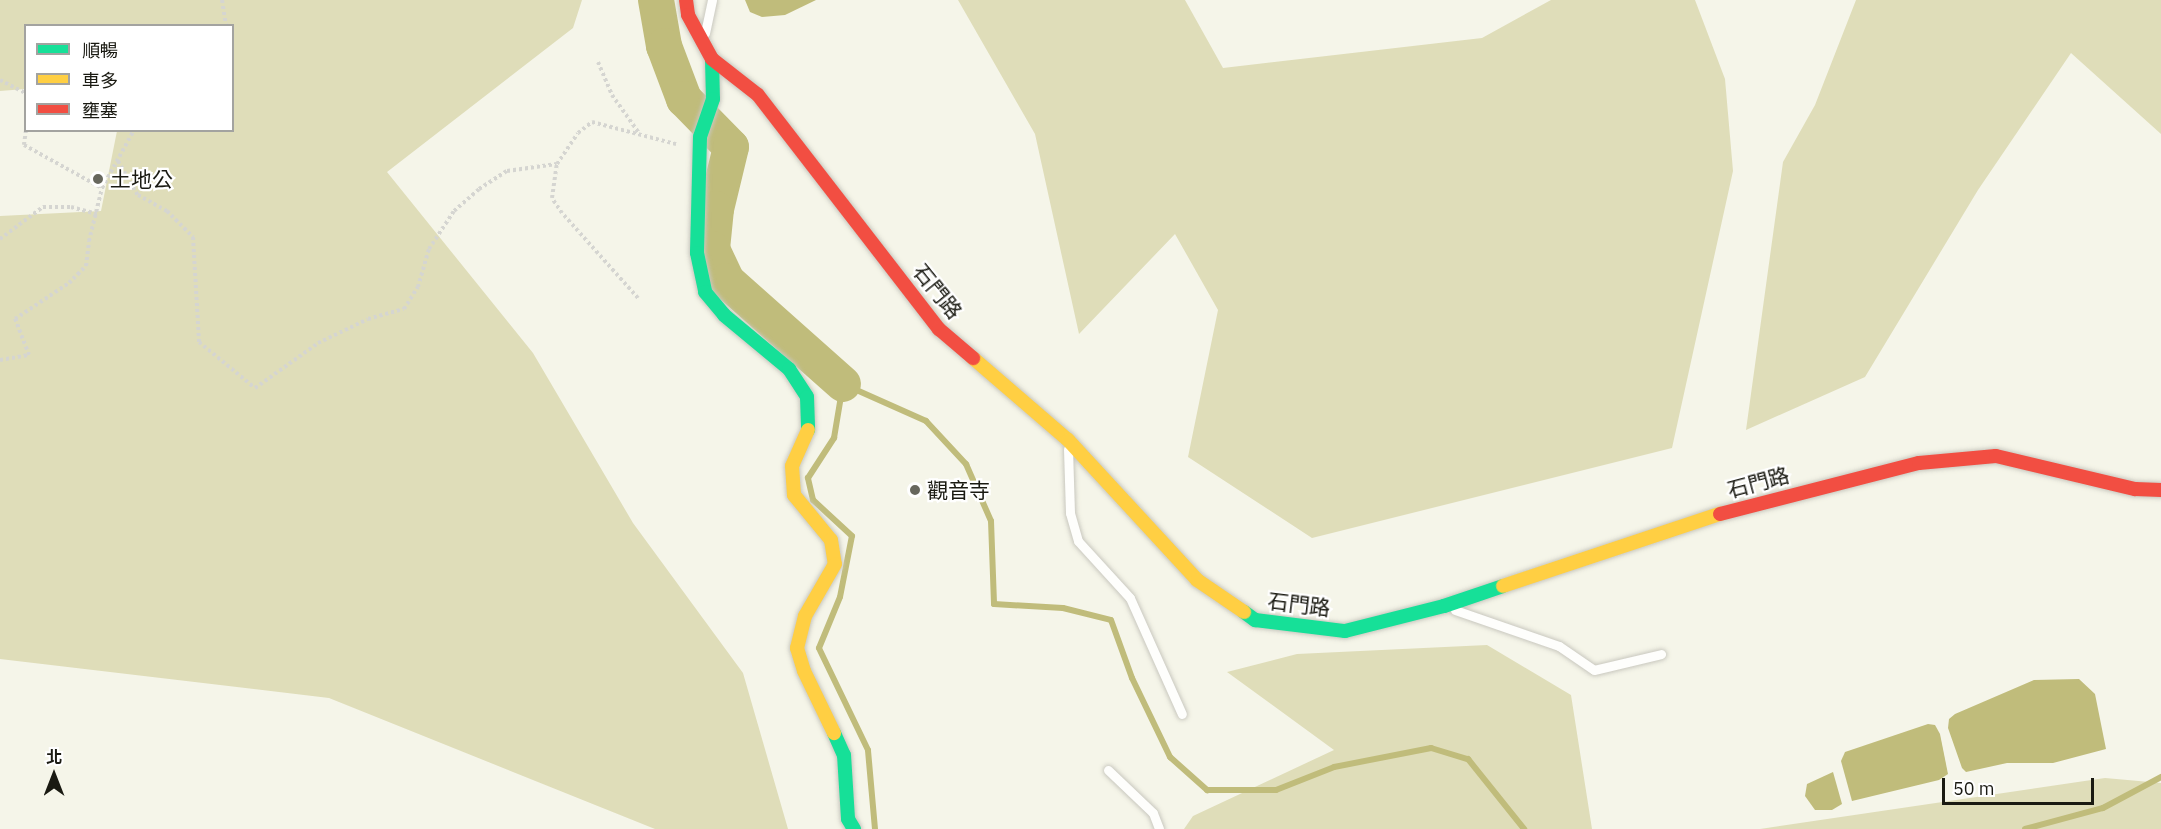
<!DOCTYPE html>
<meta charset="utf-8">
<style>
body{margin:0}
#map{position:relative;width:2161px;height:829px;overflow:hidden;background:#f5f5e9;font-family:"IBM Plex Sans","Noto Sans TC",sans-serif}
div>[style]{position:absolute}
.green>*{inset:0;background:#dfddb9}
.water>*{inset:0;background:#c0bc7b}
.stream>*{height:6px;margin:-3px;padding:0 3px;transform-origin:3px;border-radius:3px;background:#c0bc7b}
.river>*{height:36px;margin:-18px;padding:0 18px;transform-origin:18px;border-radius:18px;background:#c0bc7b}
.path>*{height:4px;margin-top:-2px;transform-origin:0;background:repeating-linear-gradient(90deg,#d5d5d1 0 3px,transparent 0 6px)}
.roads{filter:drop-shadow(0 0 2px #c9c8bf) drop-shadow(0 0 2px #c9c8bf)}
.lane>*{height:9px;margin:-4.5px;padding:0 4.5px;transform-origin:4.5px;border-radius:4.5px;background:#fefefc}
.fast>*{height:14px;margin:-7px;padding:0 7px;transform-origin:7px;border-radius:7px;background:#16e098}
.slow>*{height:14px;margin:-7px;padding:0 7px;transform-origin:7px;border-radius:7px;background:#ffcf43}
.jam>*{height:14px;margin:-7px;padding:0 7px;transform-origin:7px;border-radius:7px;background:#f24e42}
.dots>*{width:16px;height:16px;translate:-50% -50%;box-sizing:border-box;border:3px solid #fff;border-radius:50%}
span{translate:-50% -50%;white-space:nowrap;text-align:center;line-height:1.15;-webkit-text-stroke:4.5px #fff;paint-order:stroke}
.poi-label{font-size:21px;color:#1a1a12}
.left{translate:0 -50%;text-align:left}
.street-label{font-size:21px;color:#1a1a12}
.legend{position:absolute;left:24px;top:24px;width:210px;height:108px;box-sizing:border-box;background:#fff;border:2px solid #a3a3a0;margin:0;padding:8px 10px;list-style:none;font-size:18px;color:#1a1a12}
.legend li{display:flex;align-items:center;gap:12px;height:30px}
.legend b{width:30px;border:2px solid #a3a3a0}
.north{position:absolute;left:24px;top:745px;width:60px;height:60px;-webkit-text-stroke:4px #fff;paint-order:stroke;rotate:0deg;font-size:16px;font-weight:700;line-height:24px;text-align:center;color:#1a1a12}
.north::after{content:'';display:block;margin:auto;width:21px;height:27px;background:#1a1a12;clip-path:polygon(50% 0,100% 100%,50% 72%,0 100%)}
.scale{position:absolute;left:1942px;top:778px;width:152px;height:27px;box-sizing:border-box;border:3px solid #1a1a12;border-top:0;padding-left:8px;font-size:18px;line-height:21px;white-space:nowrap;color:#1a1a12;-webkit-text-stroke:4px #fff;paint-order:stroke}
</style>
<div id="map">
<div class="green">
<div style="clip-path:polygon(0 0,582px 0,573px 28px,387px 172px,533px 353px,633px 523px,743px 673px,788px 829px,655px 829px,329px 698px,0 659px,0 216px,101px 211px,117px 131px,232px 130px,232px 26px,26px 26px,25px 89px,0 91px)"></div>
<div style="clip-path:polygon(958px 0,1185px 0,1223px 68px,1482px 38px,1551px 0,1695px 0,1725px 79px,1733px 171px,1672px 448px,1312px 538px,1188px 457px,1218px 310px,1175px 234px,1079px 334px,1035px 134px)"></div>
<div style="clip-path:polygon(1856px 0,2161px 0,2161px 134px,2071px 53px,1978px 190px,1865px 377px,1746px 430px,1783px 162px,1815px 105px)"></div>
<div style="clip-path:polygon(1487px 645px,1571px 695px,1592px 829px,1184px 829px,1193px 816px,1334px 750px,1227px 672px,1297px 654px)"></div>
<div style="clip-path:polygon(2105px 778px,2161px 783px,2161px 829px,1760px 829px)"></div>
</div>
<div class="water">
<div style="clip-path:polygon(745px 0,816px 0,785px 15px,762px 17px,750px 12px)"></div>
<div style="clip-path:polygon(2079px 679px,2095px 694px,2106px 749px,2053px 763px,2007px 763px,1966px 772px,1962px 768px,1948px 728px,1949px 719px,1955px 714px,2034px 680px)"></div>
<div style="clip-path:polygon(1928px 724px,1935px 725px,1940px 734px,1948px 774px,1939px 780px,1852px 801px,1841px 761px,1845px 752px)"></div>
<div style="clip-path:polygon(1833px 772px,1842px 804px,1832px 810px,1815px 810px,1805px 796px,1807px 784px)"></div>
</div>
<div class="stream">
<div style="left:875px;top:829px;width:79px;rotate:-95.1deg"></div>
<div style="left:868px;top:750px;width:113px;rotate:-115.7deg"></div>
<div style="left:819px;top:648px;width:55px;rotate:-67.6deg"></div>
<div style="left:840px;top:597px;width:62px;rotate:-78.9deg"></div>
<div style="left:852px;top:536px;width:53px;rotate:-137.3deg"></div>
<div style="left:813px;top:500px;width:23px;rotate:-103deg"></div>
<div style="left:808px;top:478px;width:48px;rotate:-57deg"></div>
<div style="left:834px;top:438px;width:55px;rotate:-80.5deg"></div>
<div style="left:843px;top:384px;width:91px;rotate:24deg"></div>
<div style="left:926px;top:421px;width:59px;rotate:47.1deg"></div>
<div style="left:966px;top:464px;width:62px;rotate:66.3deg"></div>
<div style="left:991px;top:521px;width:83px;rotate:87.9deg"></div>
<div style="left:994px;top:604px;width:69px;rotate:3.3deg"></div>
<div style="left:1063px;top:608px;width:49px;rotate:14deg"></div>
<div style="left:1111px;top:620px;width:62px;rotate:70.1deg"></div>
<div style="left:1132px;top:678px;width:88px;rotate:64.3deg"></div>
<div style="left:1170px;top:757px;width:50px;rotate:41.7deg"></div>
<div style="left:1207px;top:790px;width:69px"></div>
<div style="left:1276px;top:790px;width:62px;rotate:-21.6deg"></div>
<div style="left:1334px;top:767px;width:99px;rotate:-11.1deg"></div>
<div style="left:1431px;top:748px;width:39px;rotate:17deg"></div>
<div style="left:1468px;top:759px;width:90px;rotate:51.3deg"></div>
<div style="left:2025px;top:829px;width:81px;rotate:-15.1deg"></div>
<div style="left:2103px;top:808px;width:66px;rotate:-28.1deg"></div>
</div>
<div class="river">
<div style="left:656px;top:0;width:47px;rotate:80.1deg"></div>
<div style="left:664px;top:46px;width:57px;rotate:69.3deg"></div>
<div style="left:684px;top:99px;width:67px;rotate:45.6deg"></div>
<div style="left:731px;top:147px;width:64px;rotate:103.6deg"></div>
<div style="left:716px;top:209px;width:40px;rotate:95.7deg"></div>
<div style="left:712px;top:249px;width:35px;rotate:65deg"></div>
<div style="left:727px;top:281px;width:155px;rotate:41.6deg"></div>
</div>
<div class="path">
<div style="left:222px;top:0;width:26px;rotate:81deg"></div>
<div style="left:598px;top:62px;width:36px;rotate:67deg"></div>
<div style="left:612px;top:95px;width:47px;rotate:54.6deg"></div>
<div style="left:0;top:80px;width:29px;rotate:27deg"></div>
<div style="left:26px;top:130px;width:15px;rotate:98deg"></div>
<div style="left:24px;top:145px;width:89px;rotate:28.9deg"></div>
<div style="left:118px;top:161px;width:39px;rotate:60deg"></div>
<div style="left:138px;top:195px;width:33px;rotate:29deg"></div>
<div style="left:167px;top:211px;width:37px;rotate:45deg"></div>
<div style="left:193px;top:237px;width:105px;rotate:86.7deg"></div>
<div style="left:199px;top:342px;width:72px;rotate:39.4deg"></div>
<div style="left:255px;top:388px;width:77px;rotate:-35.5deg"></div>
<div style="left:318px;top:343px;width:55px;rotate:-25.6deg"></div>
<div style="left:368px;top:319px;width:37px;rotate:-16deg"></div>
<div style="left:404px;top:309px;width:26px;rotate:-58deg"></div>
<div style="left:418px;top:287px;width:40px;rotate:-74deg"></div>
<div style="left:429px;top:249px;width:45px;rotate:-56.7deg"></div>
<div style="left:454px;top:211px;width:33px;rotate:-41deg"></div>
<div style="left:479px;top:189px;width:33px;rotate:-33deg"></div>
<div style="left:507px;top:171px;width:50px;rotate:-8deg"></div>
<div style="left:0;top:239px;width:54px;rotate:-36.7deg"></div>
<div style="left:43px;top:207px;width:28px"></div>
<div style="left:71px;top:207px;width:27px;rotate:15deg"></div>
<div style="left:638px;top:298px;width:114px;rotate:-131.8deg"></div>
<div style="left:562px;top:213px;width:18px;rotate:-124deg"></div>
<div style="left:552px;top:198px;width:34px;rotate:-82deg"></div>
<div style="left:557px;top:164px;width:37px;rotate:-56deg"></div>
<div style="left:578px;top:133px;width:18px;rotate:-38deg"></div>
<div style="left:592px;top:122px;width:87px;rotate:14.7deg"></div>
<div style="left:0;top:360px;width:29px;rotate:-10deg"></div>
<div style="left:29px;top:355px;width:39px;rotate:-111deg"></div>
<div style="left:15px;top:319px;width:65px;rotate:-33.7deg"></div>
<div style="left:69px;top:283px;width:24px;rotate:-45deg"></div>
<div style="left:86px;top:266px;width:25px;rotate:-83deg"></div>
<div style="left:89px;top:241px;width:55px;rotate:-76.2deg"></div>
<div style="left:102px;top:188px;width:66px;rotate:-61.1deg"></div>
</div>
<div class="roads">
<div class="lane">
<div style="left:705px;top:33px;width:34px;rotate:-78deg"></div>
<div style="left:1068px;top:449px;width:64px;rotate:88.2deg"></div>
<div style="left:1070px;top:513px;width:29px;rotate:74deg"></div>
<div style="left:1078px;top:541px;width:77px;rotate:47.6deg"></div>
<div style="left:1130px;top:598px;width:127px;rotate:65.9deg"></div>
<div style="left:1455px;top:610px;width:110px;rotate:19.1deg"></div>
<div style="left:1559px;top:646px;width:42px;rotate:34.4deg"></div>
<div style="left:1594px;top:670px;width:69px;rotate:-13.4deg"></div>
<div style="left:1108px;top:770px;width:62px;rotate:43.7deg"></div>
<div style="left:1153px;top:813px;width:17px;rotate:69deg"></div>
</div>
<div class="fast">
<div style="left:712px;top:59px;width:40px;rotate:88.6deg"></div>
<div style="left:713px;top:99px;width:40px;rotate:108.9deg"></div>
<div style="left:700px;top:137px;width:116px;rotate:91.5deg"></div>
<div style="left:697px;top:253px;width:40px;rotate:78deg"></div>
<div style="left:705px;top:292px;width:30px;rotate:50deg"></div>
<div style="left:724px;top:315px;width:85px;rotate:39.7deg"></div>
<div style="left:789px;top:369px;width:33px;rotate:57deg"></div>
<div style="left:807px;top:397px;width:33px;rotate:88deg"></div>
<div style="left:1244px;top:612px;width:14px;rotate:36deg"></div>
<div style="left:1255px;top:620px;width:91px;rotate:7deg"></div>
<div style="left:1345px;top:631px;width:102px;rotate:-14.2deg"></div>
<div style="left:1444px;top:606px;width:62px;rotate:-18.7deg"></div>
<div style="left:834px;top:733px;width:24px;rotate:66deg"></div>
<div style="left:844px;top:755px;width:64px;rotate:86.4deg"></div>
<div style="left:848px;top:819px;width:12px;rotate:59deg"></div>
</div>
<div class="slow">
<div style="left:973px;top:358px;width:125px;rotate:40.8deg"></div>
<div style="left:1068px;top:440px;width:190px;rotate:47.3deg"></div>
<div style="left:1197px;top:580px;width:57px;rotate:34.2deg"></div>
<div style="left:808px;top:430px;width:39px;rotate:114deg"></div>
<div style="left:792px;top:466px;width:29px;rotate:86deg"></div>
<div style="left:794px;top:495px;width:58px;rotate:50.6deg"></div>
<div style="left:831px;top:540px;width:24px;rotate:81deg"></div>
<div style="left:835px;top:564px;width:60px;rotate:120deg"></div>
<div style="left:805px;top:616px;width:33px;rotate:104deg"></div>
<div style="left:797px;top:648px;width:24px;rotate:73deg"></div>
<div style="left:804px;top:671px;width:69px;rotate:64.2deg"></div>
<div style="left:1503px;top:586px;width:229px;rotate:-18.4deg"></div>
</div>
<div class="jam">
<div style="left:686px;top:0;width:15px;rotate:82deg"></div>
<div style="left:688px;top:15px;width:50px;rotate:61.4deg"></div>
<div style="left:712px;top:59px;width:58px;rotate:38deg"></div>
<div style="left:758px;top:95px;width:296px;rotate:52.3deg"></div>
<div style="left:939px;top:329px;width:45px;rotate:40.5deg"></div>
<div style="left:1720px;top:514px;width:205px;rotate:-14.4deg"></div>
<div style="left:1919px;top:463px;width:77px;rotate:-5.2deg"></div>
<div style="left:1996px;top:456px;width:143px;rotate:13.4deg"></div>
<div style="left:2135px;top:489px;width:26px;rotate:2deg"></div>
</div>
</div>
<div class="dots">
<div style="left:98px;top:179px;background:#67675d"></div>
<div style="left:915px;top:490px;background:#67675d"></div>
</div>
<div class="poi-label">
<span class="left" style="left:110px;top:179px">土地公</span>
<span class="left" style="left:927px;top:490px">觀音寺</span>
</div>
<div class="street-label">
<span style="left:938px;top:291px;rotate:51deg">石門路</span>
<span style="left:1758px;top:482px;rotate:-15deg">石門路</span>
<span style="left:1299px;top:604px;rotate:7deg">石門路</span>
</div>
<ul class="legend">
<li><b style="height:8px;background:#16e098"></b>順暢</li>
<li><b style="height:8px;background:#ffcf43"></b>車多</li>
<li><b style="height:8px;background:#f24e42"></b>壅塞</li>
</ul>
<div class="north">北</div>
<div class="scale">50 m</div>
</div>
